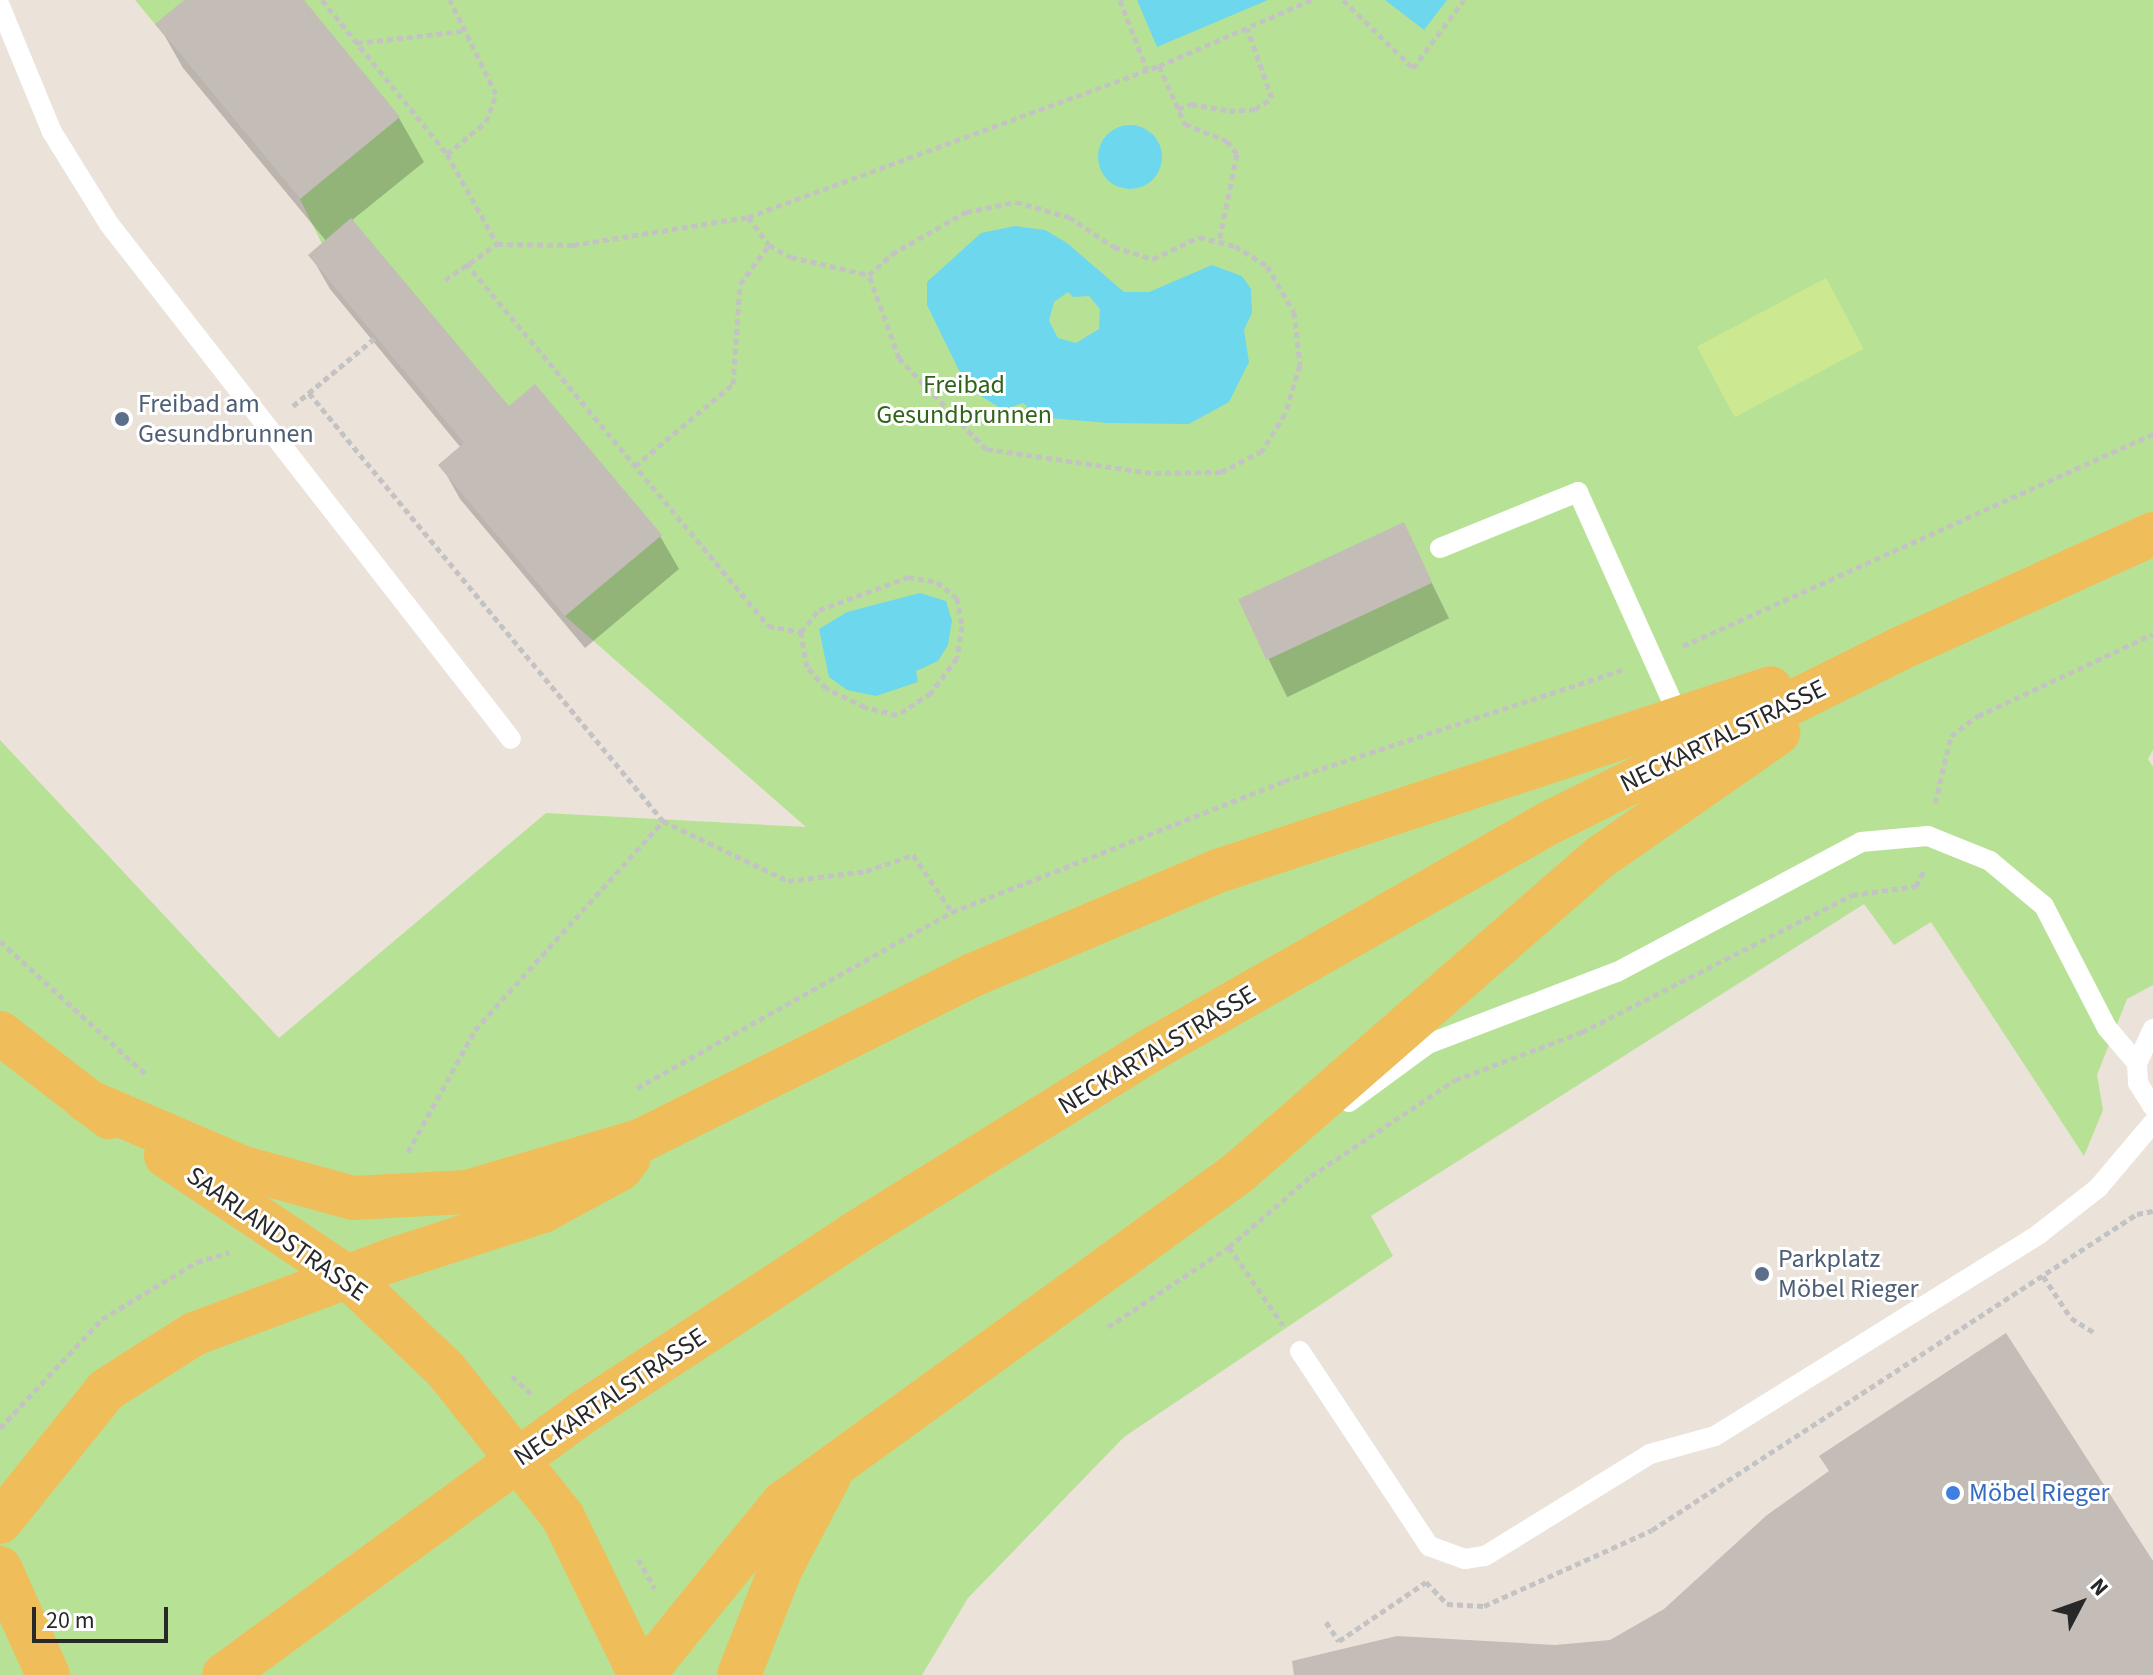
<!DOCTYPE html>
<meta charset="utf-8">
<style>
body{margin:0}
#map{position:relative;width:2153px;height:1675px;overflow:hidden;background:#ebe2da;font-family:"Source Sans 3",sans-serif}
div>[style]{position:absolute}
.green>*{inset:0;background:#b7e296}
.pitch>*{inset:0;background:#cce992;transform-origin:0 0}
.water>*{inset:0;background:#6dd7ed}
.round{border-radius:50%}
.shadow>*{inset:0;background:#0003;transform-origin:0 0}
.building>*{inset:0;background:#c3bcb7;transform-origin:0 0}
.path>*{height:5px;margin-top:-2.5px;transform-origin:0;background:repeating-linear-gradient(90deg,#c3c3c3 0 6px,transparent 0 10px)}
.lane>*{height:20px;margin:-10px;padding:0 10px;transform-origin:10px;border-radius:10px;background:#fff}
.primary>*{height:44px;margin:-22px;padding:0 22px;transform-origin:22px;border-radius:22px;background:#efbe5b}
.dots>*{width:22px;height:22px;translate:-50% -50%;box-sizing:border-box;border:4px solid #fff;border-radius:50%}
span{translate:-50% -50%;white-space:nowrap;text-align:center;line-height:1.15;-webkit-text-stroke:6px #fff;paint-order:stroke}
.park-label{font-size:26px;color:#30641a}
.service-label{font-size:26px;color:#4e5e75}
.left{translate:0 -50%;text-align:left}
.street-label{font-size:26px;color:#282828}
.shop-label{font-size:26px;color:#366cbe}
.north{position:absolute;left:2041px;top:1563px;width:80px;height:80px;-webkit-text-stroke:6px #fff;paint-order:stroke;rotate:49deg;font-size:22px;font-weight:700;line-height:32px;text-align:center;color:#282828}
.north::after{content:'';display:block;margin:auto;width:28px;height:36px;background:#282828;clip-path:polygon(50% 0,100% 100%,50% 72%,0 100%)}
.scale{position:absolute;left:32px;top:1607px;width:136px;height:36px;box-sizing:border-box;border:4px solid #282828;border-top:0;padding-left:10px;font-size:24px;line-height:28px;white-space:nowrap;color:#282828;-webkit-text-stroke:6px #fff;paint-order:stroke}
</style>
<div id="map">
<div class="green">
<div style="clip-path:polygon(135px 0,2153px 0,2153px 750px,2148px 759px,2153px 767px,2153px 985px,2127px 999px,2097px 1075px,2103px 1110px,2084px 1156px,1931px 922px,1894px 945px,1864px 904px,1371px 1216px,1393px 1256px,1124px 1437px,968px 1598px,922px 1675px,0 1675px,0 740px,279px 1038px,546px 813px,806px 827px,565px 616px,606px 581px,322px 244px,300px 199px)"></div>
</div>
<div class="pitch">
<div style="left:1826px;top:278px;width:80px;height:146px;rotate:62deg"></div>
</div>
<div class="water">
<div style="clip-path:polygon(1137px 0,1268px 0,1157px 47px)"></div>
<div style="clip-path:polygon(1385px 0,1447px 0,1424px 30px)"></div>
<div class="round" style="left:1098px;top:125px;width:64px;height:64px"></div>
<div style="clip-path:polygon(evenodd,1015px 226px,1045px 230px,1067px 243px,1124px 292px,1149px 292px,1212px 265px,1242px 276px,1251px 289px,1252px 313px,1244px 330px,1249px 362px,1229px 402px,1189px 424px,1108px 423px,1038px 417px,1023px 403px,1003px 410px,967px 387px,927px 305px,927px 282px,981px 233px,1015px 226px,1068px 292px,1073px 297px,1089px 296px,1100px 309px,1099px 329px,1076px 343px,1058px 338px,1049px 321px,1054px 302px,1068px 292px)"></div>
<div style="clip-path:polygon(920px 593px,946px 601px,952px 621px,948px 645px,938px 661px,916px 671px,918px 682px,876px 696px,847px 690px,829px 677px,819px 629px,847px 612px)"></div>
</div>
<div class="shadow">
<div style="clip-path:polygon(187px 0,302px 0,399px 118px,424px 162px,351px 221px,508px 409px,660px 536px,679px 569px,585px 648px,460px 499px,441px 465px,461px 448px,330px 289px,311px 256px,327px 242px,183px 68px,158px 24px)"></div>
<div style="left:1403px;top:524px;width:105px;height:180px;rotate:64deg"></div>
</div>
<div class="building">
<div style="clip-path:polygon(184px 0,304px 0,400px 117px,300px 199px,155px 24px)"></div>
<div style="clip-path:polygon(351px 218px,509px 406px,535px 384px,662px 535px,565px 616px,438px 465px,464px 443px,308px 255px)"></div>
<div style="left:1404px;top:522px;width:67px;height:183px;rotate:65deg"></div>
<div style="clip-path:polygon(2006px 1333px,2153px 1561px,2153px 1675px,1294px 1675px,1292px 1661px,1397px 1636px,1555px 1645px,1610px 1640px,1664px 1609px,1767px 1515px,1829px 1471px,1819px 1456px)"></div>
</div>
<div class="path">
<div style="left:322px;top:0;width:198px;rotate:50.9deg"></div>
<div style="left:447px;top:154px;width:103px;rotate:60.9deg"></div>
<div style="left:1120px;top:0;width:75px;rotate:68.9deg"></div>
<div style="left:1343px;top:0;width:98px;rotate:44.2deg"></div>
<div style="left:1413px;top:68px;width:85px;rotate:-53.1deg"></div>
<div style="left:357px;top:43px;width:107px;rotate:-6.5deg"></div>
<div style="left:1159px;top:66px;width:64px;rotate:65.9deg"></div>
<div style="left:1185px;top:124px;width:45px;rotate:22deg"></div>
<div style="left:1227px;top:141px;width:16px;rotate:52deg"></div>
<div style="left:1237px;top:154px;width:89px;rotate:101.7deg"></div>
<div style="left:1178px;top:109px;width:14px;rotate:-21deg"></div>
<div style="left:1191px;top:104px;width:39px;rotate:10deg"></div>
<div style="left:1229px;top:111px;width:26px;rotate:-4deg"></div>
<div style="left:1255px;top:109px;width:20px;rotate:-33deg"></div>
<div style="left:1272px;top:98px;width:74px;rotate:-109.7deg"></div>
<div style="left:447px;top:154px;width:50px;rotate:-39.4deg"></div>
<div style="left:486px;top:122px;width:30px;rotate:-70deg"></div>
<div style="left:496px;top:94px;width:105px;rotate:-116.1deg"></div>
<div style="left:748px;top:217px;width:35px;rotate:53deg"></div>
<div style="left:769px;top:245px;width:25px;rotate:29deg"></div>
<div style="left:791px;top:257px;width:80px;rotate:13deg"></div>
<div style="left:869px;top:275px;width:31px;rotate:-42deg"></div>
<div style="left:892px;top:254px;width:85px;rotate:-29.6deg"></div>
<div style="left:966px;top:212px;width:51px;rotate:-11.3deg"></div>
<div style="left:1016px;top:202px;width:55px;rotate:15.8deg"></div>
<div style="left:1069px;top:217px;width:54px;rotate:33.7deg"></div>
<div style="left:1114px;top:247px;width:41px;rotate:17.1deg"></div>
<div style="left:1153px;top:259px;width:51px;rotate:-25.6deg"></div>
<div style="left:1199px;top:237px;width:37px;rotate:14deg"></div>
<div style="left:1235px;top:246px;width:38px;rotate:32deg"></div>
<div style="left:1267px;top:266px;width:53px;rotate:59.6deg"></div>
<div style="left:1294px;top:312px;width:53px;rotate:83.5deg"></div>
<div style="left:1300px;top:365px;width:51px;rotate:107deg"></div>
<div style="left:1285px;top:414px;width:44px;rotate:121.9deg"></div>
<div style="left:1262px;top:451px;width:46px;rotate:152.9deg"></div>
<div style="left:1221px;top:472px;width:70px;rotate:179.2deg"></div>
<div style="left:1151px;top:473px;width:167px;rotate:-171.7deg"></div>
<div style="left:986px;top:449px;width:126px;rotate:-133.7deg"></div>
<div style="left:899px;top:358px;width:88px;rotate:-109.9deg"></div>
<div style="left:466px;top:263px;width:472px;rotate:50.2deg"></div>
<div style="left:768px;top:626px;width:34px;rotate:10deg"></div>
<div style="left:801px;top:632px;width:28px;rotate:-51deg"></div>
<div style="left:819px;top:610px;width:95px;rotate:-20.3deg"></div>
<div style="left:908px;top:577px;width:29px;rotate:10deg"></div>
<div style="left:937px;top:582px;width:26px;rotate:39deg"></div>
<div style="left:957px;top:598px;width:28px;rotate:80deg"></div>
<div style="left:962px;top:626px;width:32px;rotate:99deg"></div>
<div style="left:957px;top:658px;width:44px;rotate:126.6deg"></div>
<div style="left:931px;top:693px;width:40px;rotate:147.1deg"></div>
<div style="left:897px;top:715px;width:33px;rotate:-166deg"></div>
<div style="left:865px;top:707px;width:43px;rotate:-154deg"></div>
<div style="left:826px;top:688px;width:28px;rotate:-132deg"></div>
<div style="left:807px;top:667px;width:36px;rotate:-100deg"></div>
<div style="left:445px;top:280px;width:63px;rotate:-34.7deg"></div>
<div style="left:497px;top:244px;width:76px;rotate:0.8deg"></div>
<div style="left:573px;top:245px;width:177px;rotate:-9.1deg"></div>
<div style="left:748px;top:217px;width:438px;rotate:-20.2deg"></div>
<div style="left:1159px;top:66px;width:166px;rotate:-23.5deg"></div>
<div style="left:309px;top:393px;width:555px;rotate:50.41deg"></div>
<div style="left:663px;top:821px;width:139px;rotate:25.6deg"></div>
<div style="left:788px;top:881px;width:79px;rotate:-7.3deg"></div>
<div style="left:866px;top:871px;width:50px;rotate:-18.8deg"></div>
<div style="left:913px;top:855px;width:69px;rotate:55.6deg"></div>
<div style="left:293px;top:406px;width:108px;rotate:-39.7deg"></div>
<div style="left:635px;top:466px;width:128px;rotate:-39.9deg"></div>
<div style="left:733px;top:384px;width:100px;rotate:-86deg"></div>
<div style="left:740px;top:284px;width:49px;rotate:-53.4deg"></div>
<div style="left:1683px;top:646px;width:516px;rotate:-24.28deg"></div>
<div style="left:1935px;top:803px;width:69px;rotate:-76.6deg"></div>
<div style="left:1951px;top:736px;width:34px;rotate:-37deg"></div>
<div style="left:1978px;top:716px;width:193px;rotate:-25.1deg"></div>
<div style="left:0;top:941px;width:199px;rotate:42.4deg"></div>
<div style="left:637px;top:1088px;width:361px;rotate:-29.2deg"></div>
<div style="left:952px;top:912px;width:357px;rotate:-21.5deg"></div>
<div style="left:1284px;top:781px;width:356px;rotate:-18.2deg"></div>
<div style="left:408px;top:1152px;width:139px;rotate:-61.2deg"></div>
<div style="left:475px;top:1030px;width:281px;rotate:-48deg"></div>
<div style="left:1229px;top:1247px;width:95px;rotate:55.3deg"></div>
<div style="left:2043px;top:1276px;width:50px;rotate:56.3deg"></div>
<div style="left:2071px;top:1318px;width:28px;rotate:32deg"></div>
<div style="left:1108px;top:1327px;width:145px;rotate:-33.5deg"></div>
<div style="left:1229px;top:1247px;width:108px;rotate:-40.9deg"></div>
<div style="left:1311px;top:1176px;width:173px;rotate:-33.7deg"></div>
<div style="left:1455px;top:1080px;width:136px;rotate:-20.7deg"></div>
<div style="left:1582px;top:1032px;width:303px;rotate:-26.9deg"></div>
<div style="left:1852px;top:895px;width:65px;rotate:-8deg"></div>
<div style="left:1916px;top:886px;width:20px;rotate:-63deg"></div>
<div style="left:512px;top:1376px;width:26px;rotate:43deg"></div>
<div style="left:0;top:1428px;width:149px;rotate:-46.9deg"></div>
<div style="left:102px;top:1319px;width:111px;rotate:-31deg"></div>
<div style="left:197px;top:1262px;width:34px;rotate:-17deg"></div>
<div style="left:638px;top:1559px;width:34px;rotate:60deg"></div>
<div style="left:1326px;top:1622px;width:23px;rotate:56deg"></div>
<div style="left:1339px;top:1641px;width:105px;rotate:-34.1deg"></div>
<div style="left:1426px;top:1582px;width:30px;rotate:46deg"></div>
<div style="left:1447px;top:1604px;width:37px;rotate:3deg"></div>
<div style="left:1484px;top:1606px;width:184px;rotate:-24.3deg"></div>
<div style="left:1652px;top:1530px;width:579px;rotate:-33.09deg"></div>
<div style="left:2137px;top:1214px;width:16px;rotate:-11deg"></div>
</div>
<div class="lane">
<div style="left:0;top:6px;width:136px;rotate:67.6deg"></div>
<div style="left:52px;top:132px;width:108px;rotate:58.2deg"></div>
<div style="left:109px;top:224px;width:653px;rotate:52.03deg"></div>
<div style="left:1440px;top:548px;width:149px;rotate:-22.1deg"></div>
<div style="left:1578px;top:492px;width:247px;rotate:65.8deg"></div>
<div style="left:2153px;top:1029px;width:38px;rotate:115deg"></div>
<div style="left:2137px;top:1063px;width:20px;rotate:87deg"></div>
<div style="left:2138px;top:1083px;width:28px;rotate:58deg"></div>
<div style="left:1349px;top:1102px;width:98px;rotate:-36.3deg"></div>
<div style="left:1428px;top:1044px;width:202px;rotate:-20.9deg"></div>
<div style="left:1617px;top:972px;width:276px;rotate:-28deg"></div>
<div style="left:1861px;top:842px;width:67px;rotate:-5.1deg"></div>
<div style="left:1928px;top:836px;width:67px;rotate:22deg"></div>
<div style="left:1990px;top:861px;width:70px;rotate:39.8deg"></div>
<div style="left:2044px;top:906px;width:137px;rotate:62.7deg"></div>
<div style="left:2107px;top:1028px;width:46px;rotate:49.4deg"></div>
<div style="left:1300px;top:1351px;width:234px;rotate:56.5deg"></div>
<div style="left:1429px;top:1546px;width:38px;rotate:20deg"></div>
<div style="left:1465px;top:1559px;width:20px;rotate:-9deg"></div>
<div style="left:1485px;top:1556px;width:194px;rotate:-31.7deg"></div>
<div style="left:1650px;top:1454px;width:67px;rotate:-15.5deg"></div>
<div style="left:1715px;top:1436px;width:382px;rotate:-31.9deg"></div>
<div style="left:2039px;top:1234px;width:75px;rotate:-37.9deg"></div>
<div style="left:2098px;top:1188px;width:85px;rotate:-49.8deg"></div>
</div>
<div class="primary">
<div style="left:0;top:1033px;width:138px;rotate:37.6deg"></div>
<div style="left:85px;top:1100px;width:173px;rotate:23.2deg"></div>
<div style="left:244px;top:1168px;width:113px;rotate:15.4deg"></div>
<div style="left:353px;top:1198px;width:114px;rotate:-3deg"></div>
<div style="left:467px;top:1192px;width:183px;rotate:-16.5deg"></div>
<div style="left:642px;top:1140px;width:370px;rotate:-26.5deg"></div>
<div style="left:973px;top:975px;width:266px;rotate:-23deg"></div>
<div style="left:1218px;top:871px;width:582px;rotate:-18.31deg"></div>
<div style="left:166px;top:1156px;width:220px;rotate:33.7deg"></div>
<div style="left:349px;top:1278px;width:132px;rotate:43.5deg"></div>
<div style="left:445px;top:1369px;width:189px;rotate:51.4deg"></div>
<div style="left:563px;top:1517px;width:176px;rotate:64deg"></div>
<div style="left:0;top:1522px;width:169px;rotate:-51.2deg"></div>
<div style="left:106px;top:1390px;width:104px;rotate:-32.5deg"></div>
<div style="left:194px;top:1334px;width:211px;rotate:-20.5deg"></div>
<div style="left:392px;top:1260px;width:159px;rotate:-18deg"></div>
<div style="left:543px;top:1211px;width:88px;rotate:-28.6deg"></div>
<div style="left:620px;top:1169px;width:14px;rotate:-51deg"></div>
<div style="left:0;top:1568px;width:117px;rotate:65.8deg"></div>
<div style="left:224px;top:1675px;width:447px;rotate:-36.2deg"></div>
<div style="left:585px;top:1411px;width:322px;rotate:-33.3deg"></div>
<div style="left:854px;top:1234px;width:355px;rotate:-31.8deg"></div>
<div style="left:1156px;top:1047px;width:450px;rotate:-29.7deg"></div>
<div style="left:1547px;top:824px;width:391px;rotate:-26.4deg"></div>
<div style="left:1897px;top:650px;width:281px;rotate:-24.4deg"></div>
<div style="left:643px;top:1675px;width:222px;rotate:-50.9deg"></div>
<div style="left:783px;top:1503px;width:562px;rotate:-35.95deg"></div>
<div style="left:1238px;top:1173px;width:483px;rotate:-41.1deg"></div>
<div style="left:1602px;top:856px;width:215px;rotate:-34.9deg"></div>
<div style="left:739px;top:1675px;width:115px;rotate:-68.6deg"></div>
<div style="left:781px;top:1568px;width:103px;rotate:-62.2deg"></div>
</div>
<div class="dots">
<div style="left:122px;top:419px;background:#5c6f8a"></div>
<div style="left:1762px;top:1274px;background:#5c6f8a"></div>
<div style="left:1953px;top:1493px;background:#3f7fe0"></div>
</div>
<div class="park-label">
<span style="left:964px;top:400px">Freibad<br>Gesundbrunnen</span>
</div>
<div class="service-label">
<span class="left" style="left:138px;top:419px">Freibad am<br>Gesundbrunnen</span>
<span class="left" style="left:1778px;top:1274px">Parkplatz<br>Möbel Rieger</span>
</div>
<div class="street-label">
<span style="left:1723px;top:736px;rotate:-26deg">NECKARTALSTRASSE</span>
<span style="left:1157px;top:1050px;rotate:-31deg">NECKARTALSTRASSE</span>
<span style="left:277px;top:1234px;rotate:35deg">SAARLANDSTRASSE</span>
<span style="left:610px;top:1397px;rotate:-34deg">NECKARTALSTRASSE</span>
</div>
<div class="shop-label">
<span class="left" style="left:1969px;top:1493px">Möbel Rieger</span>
</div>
<div class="north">N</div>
<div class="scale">20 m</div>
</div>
